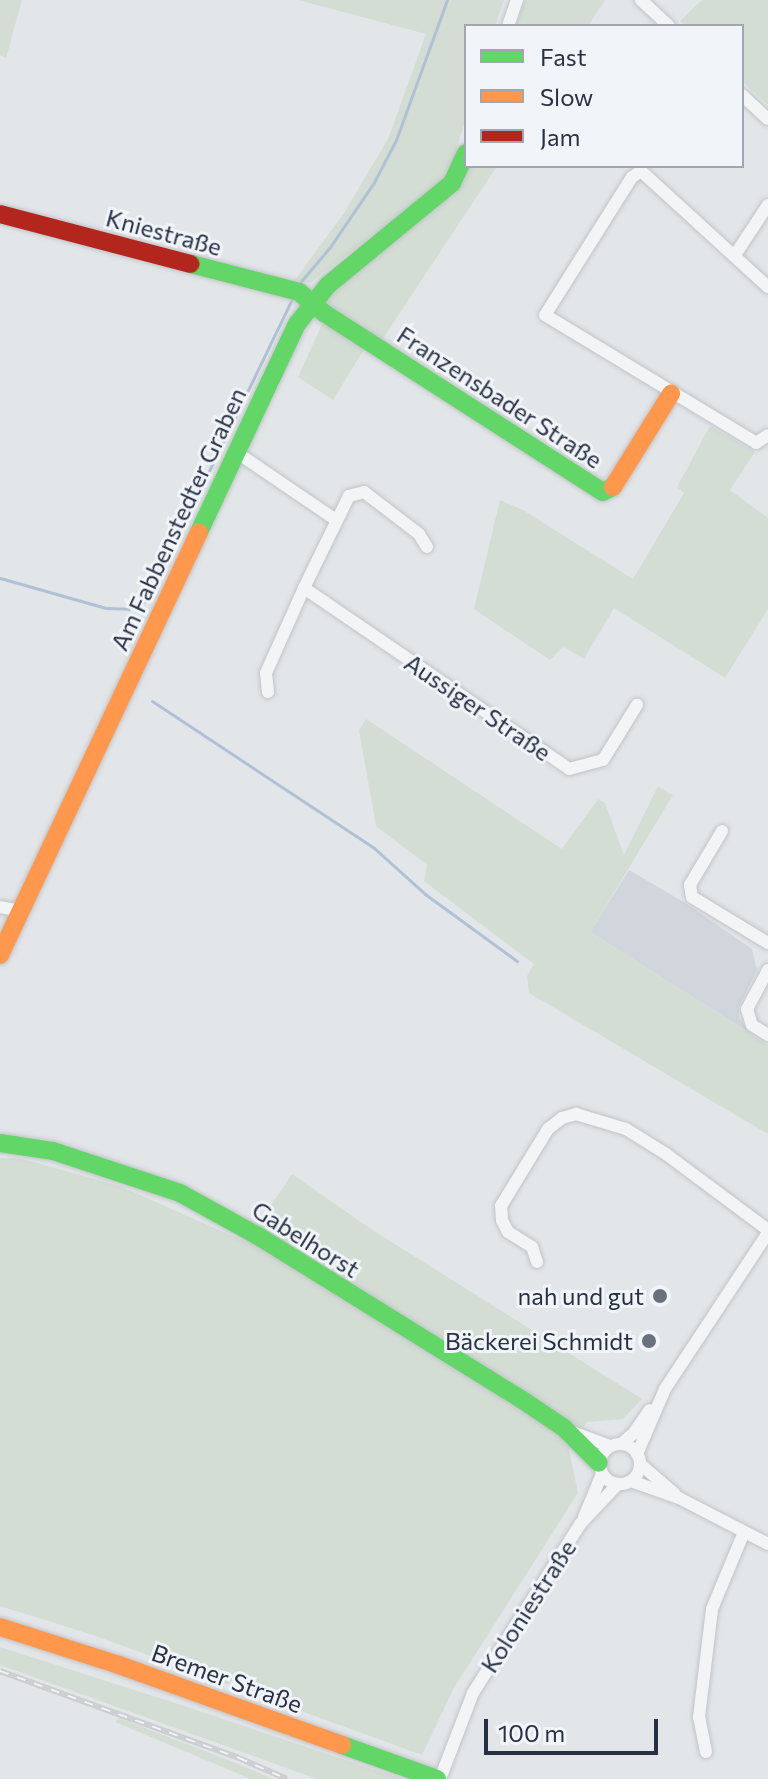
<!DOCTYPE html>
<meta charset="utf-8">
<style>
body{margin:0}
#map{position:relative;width:768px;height:1779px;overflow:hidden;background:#e3e6e9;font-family:Commissioner,sans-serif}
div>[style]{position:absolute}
.built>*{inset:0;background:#d1d5dc}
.green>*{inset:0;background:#d3ddd4}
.stream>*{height:3px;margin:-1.5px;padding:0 1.5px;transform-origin:1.5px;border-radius:1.5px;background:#b0c1d5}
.roads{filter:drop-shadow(0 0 2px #c1c4c7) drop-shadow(0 0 2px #c1c4c7)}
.street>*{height:12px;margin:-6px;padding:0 6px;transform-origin:6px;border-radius:6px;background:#f3f4f5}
.street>.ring{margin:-6px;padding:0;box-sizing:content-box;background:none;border:12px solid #f3f4f5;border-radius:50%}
.fast>*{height:18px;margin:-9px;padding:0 9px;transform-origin:9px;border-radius:9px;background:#63d668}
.slow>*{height:18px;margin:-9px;padding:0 9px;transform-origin:9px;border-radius:9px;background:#ff974d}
.jam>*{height:18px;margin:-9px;padding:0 9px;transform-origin:9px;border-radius:9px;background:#b3261e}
.rail>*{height:6px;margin-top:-3px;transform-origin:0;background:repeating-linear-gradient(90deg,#f1f4f8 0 9px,#cccdd0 0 18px);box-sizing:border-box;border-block:2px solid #cccdd0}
.dots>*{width:22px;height:22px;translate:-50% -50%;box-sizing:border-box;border:4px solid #f1f4f8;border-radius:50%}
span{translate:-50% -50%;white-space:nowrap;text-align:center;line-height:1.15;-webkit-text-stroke:6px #f1f4f8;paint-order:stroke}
.street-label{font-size:24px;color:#283144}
.poi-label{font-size:24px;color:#283144}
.right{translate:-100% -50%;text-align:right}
.legend{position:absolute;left:464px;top:24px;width:280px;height:144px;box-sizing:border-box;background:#f1f4f8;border:2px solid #a1a6b0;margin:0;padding:10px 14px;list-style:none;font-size:24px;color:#283144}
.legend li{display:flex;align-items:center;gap:16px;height:40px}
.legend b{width:40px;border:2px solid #a1a6b0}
.scale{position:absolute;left:484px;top:1719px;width:174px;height:36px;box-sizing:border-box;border:4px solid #283144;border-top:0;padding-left:10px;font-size:24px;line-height:28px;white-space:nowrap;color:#283144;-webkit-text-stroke:6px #f1f4f8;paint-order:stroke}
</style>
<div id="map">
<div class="built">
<div style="clip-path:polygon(629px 870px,687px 904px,752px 949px,757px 970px,739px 1007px,739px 1018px,751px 1034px,590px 932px)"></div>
</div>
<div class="green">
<div style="clip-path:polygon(0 0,22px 0,6px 58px,0 55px)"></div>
<div style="clip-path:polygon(298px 0,504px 0,495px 26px,466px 26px,466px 118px,447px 179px,310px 283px,295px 280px,344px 213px,388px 139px,426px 34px)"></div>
<div style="clip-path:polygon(525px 0,605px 0,588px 26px,516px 26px)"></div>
<div style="clip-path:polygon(702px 0,768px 0,768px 105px,742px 81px,742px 26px,685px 26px,680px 21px)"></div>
<div style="clip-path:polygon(466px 166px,497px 166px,382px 340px,325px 302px,327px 293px)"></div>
<div style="clip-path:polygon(324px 320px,366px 346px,333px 400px,298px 377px)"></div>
<div style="clip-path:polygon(710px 426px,755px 452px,730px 490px,768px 518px,768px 609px,725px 678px,614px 608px,584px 659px,563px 647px,550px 660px,474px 609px,500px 500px,523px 510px,633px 579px,684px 493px,677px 487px)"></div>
<div style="clip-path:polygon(366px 719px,562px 849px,598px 799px,605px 803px,624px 855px,658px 786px,673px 795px,590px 932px,768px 1045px,768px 1134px,529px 993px,527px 976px,534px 964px,424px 881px,427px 865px,376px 826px,359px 730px)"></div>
<div style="clip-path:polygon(0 1158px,19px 1158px,120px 1186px,246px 1242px,292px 1174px,371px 1229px,642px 1399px,623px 1419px,587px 1422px,569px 1449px,578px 1493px,454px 1688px,422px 1755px,93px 1635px,0 1606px)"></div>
<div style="clip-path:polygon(0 1647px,175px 1703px,402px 1779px,317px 1779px,0 1665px)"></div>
<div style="clip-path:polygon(119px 1718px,236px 1763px,274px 1779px,251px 1779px,115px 1722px)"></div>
</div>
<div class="stream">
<div style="left:298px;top:285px;width:50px;rotate:-49.9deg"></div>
<div style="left:330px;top:247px;width:76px;rotate:-55.7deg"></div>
<div style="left:373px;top:184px;width:50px;rotate:-62.4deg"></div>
<div style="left:396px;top:140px;width:149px;rotate:-70deg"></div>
<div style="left:0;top:578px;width:110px;rotate:15.8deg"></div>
<div style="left:106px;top:608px;width:23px;rotate:2deg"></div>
<div style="left:129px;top:609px;width:19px;rotate:-25deg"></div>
<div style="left:146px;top:601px;width:335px;rotate:-64.2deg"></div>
<div style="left:152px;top:701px;width:266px;rotate:33.5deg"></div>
<div style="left:374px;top:848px;width:69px;rotate:42deg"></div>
<div style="left:425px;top:894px;width:114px;rotate:36.1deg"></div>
</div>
<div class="roads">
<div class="street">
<div style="left:641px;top:0;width:38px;rotate:43deg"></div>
<div style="left:508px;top:26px;width:28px;rotate:-71deg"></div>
<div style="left:742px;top:95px;width:35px;rotate:43deg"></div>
<div style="left:735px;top:255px;width:60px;rotate:-56.6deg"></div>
<div style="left:768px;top:287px;width:172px;rotate:-137.6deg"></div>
<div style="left:641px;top:171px;width:11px;rotate:146deg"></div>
<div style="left:632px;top:177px;width:163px;rotate:122.2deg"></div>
<div style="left:545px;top:315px;width:247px;rotate:31.2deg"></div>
<div style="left:756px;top:443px;width:14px;rotate:-34deg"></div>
<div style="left:236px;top:452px;width:121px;rotate:34.2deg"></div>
<div style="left:427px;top:547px;width:15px;rotate:-122deg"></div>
<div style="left:419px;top:534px;width:69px;rotate:-142.6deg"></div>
<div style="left:364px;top:492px;width:16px;rotate:165deg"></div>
<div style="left:349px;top:496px;width:102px;rotate:116.1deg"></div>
<div style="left:304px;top:588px;width:321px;rotate:34.3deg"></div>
<div style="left:569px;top:769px;width:35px;rotate:-15deg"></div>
<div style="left:603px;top:760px;width:65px;rotate:-58.3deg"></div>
<div style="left:268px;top:692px;width:19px;rotate:-96deg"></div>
<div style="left:266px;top:673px;width:93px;rotate:-65.9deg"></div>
<div style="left:722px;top:831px;width:63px;rotate:120.7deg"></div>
<div style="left:690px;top:885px;width:12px;rotate:81deg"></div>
<div style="left:692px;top:897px;width:89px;rotate:31.2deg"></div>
<div style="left:0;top:907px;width:21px;rotate:11deg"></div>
<div style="left:768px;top:970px;width:44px;rotate:118.3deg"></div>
<div style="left:747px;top:1009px;width:17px;rotate:73deg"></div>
<div style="left:752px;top:1025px;width:19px;rotate:32deg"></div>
<div style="left:537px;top:1262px;width:16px;rotate:-108deg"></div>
<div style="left:532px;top:1247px;width:28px;rotate:-148deg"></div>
<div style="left:508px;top:1232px;width:13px;rotate:-117deg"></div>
<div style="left:502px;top:1220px;width:14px;rotate:-94deg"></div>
<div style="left:501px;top:1206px;width:90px;rotate:-58.6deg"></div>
<div style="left:548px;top:1129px;width:18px;rotate:-38deg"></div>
<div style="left:562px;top:1118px;width:15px;rotate:-16deg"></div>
<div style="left:576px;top:1114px;width:52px;rotate:16.7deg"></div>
<div style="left:626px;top:1129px;width:47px;rotate:32deg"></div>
<div style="left:666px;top:1154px;width:127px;rotate:36.7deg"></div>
<div style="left:572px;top:1432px;width:40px;rotate:20.2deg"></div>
<div class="ring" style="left:600px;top:1444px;width:28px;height:28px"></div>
<div style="left:621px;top:1444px;width:16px;rotate:-40deg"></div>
<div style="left:633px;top:1434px;width:29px;rotate:-55deg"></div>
<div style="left:637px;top:1454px;width:71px;rotate:-66.7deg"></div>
<div style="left:665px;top:1389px;width:187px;rotate:-56.6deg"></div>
<div style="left:640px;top:1464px;width:45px;rotate:40.5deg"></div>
<div style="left:631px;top:1481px;width:51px;rotate:19.5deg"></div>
<div style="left:679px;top:1498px;width:100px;rotate:27.3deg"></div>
<div style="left:584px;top:1517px;width:47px;rotate:-67.3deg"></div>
<div style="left:706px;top:1752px;width:36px;rotate:-101deg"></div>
<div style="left:699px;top:1717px;width:109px;rotate:-83.1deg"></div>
<div style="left:712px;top:1609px;width:83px;rotate:-67.4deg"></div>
<div style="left:440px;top:1779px;width:92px;rotate:-69deg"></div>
<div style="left:473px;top:1693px;width:201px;rotate:-57.6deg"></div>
<div style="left:581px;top:1523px;width:54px;rotate:-46.5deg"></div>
</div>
<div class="fast">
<div style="left:191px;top:264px;width:112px;rotate:14.5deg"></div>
<div style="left:299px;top:292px;width:33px;rotate:40deg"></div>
<div style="left:324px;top:313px;width:331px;rotate:32.7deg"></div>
<div style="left:603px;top:492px;width:11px;rotate:-27deg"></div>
<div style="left:199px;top:532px;width:230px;rotate:-64.8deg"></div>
<div style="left:297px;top:324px;width:50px;rotate:-51.5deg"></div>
<div style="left:328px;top:285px;width:161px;rotate:-39.4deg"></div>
<div style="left:452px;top:183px;width:33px;rotate:-65deg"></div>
<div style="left:0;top:1143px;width:54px;rotate:8.6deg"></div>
<div style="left:53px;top:1151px;width:134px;rotate:18.3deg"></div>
<div style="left:180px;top:1193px;width:89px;rotate:28.9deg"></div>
<div style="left:258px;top:1236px;width:309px;rotate:31.8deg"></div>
<div style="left:521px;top:1399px;width:52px;rotate:34deg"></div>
<div style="left:564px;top:1428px;width:49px;rotate:45deg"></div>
<div style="left:342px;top:1745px;width:101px;rotate:19.7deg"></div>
</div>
<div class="slow">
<div style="left:613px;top:487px;width:110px;rotate:-58.1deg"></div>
<div style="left:0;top:955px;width:467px;rotate:-64.8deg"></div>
<div style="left:0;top:1627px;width:125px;rotate:17.7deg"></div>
<div style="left:119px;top:1665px;width:237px;rotate:19.7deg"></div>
</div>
<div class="jam">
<div style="left:0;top:214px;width:197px;rotate:14.7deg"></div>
</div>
</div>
<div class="rail">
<div style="left:0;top:1671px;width:254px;rotate:20deg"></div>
<div style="left:239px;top:1758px;width:52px;rotate:23.6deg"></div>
</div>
<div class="dots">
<div style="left:660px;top:1296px;background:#69707e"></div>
<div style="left:649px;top:1341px;background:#69707e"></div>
</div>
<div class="street-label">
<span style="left:164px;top:232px;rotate:15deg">Kniestraße</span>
<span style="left:500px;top:397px;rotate:33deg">Franzensbader Straße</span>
<span style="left:178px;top:519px;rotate:-65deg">Am Fabbenstedter Graben</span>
<span style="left:478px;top:707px;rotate:34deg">Aussiger Straße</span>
<span style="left:306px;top:1239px;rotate:32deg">Gabelhorst</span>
<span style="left:528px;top:1606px;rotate:-57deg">Koloniestraße</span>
<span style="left:227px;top:1678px;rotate:20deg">Bremer Straße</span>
</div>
<div class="poi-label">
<span class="right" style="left:644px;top:1296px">nah und gut</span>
<span class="right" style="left:633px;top:1341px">Bäckerei Schmidt</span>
</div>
<ul class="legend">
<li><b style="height:10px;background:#63d668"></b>Fast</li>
<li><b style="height:10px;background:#ff974d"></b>Slow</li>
<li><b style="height:10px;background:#b3261e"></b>Jam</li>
</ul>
<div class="scale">100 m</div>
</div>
